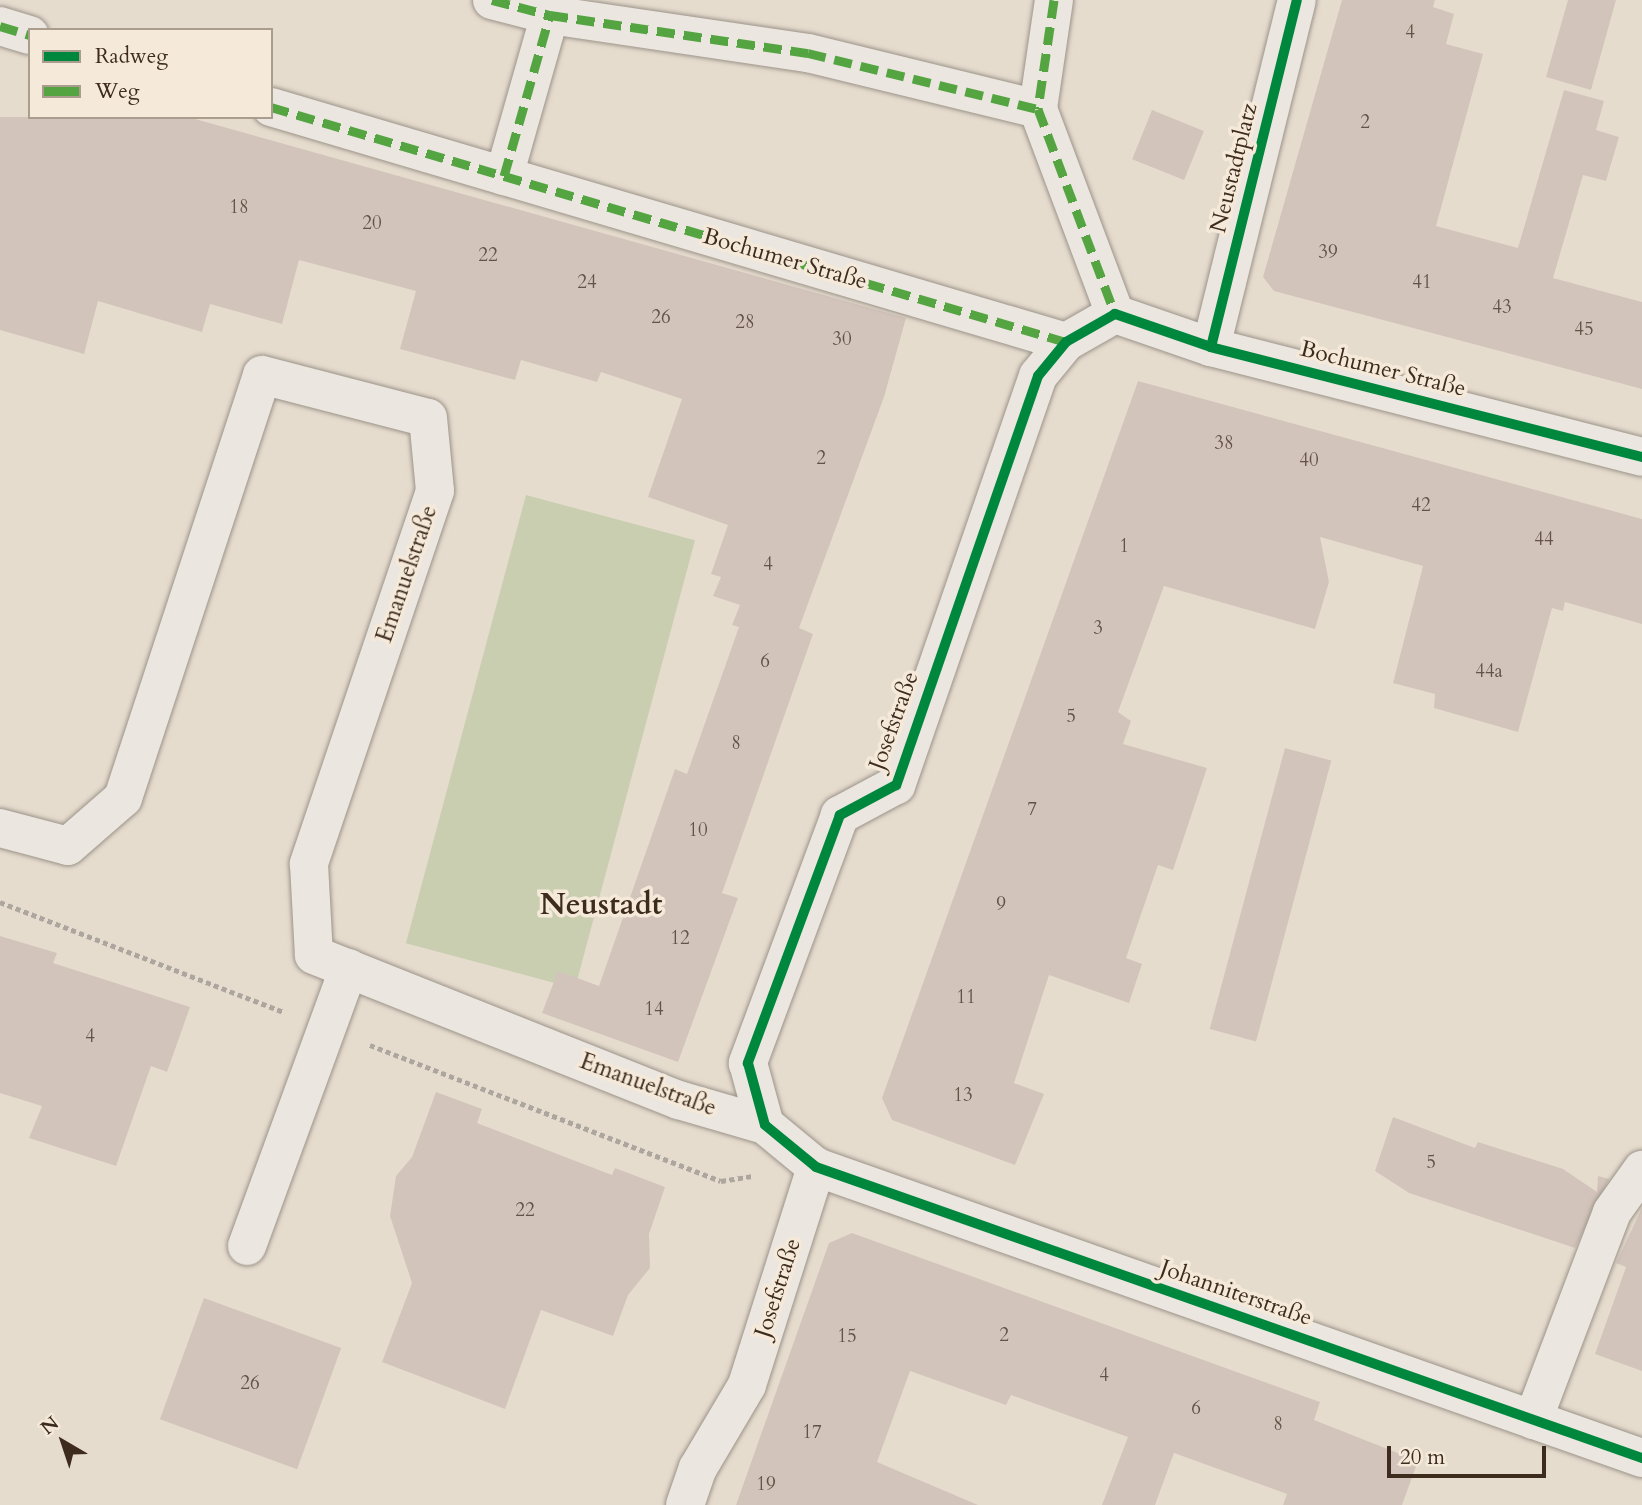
<!DOCTYPE html>
<meta charset="utf-8">
<style>
body{margin:0}
#map{position:relative;width:1642px;height:1505px;overflow:hidden;background:#e6dcce;font-family:Cardo,serif}
div>[style]{position:absolute}
.green>*{inset:0;background:#caceb1;transform-origin:0 0}
.building>*{inset:0;background:#d3c4bb;transform-origin:0 0}
.path>*{height:4.5px;margin-top:-2.25px;transform-origin:0;background:repeating-linear-gradient(90deg,#aca69f 0 5px,transparent 0 8.5px)}
.roads{filter:drop-shadow(0 0 2px #9c948a) drop-shadow(0 0 2px #9c948a)}
.minor>*{height:38px;margin:-19px;padding:0 19px;transform-origin:19px;border-radius:19px;background:#ebe6df}
.quiet>*{height:9px;margin-top:-4.5px;transform-origin:0;background:repeating-linear-gradient(90deg,#54a441 0 18px,transparent 0 27px)}
.cycleway>*{height:10px;margin:-5px;padding:0 5px;transform-origin:5px;border-radius:5px;background:#00873e}
span{translate:-50% -50%;white-space:nowrap;text-align:center;line-height:1.15;-webkit-text-stroke:7px #f5e9d9;paint-order:stroke}
.number-label{font-size:19px;color:#635246}
.number-label span{-webkit-text-stroke-width:0}
.street-label{font-size:23px;color:#3d2b1e}
.district-label{font-size:30px;color:#3d2b1e;font-weight:700}
.legend{position:absolute;left:28px;top:28px;width:245px;height:91px;box-sizing:border-box;background:#f5e9d9;border:2px solid #ab9d8e;margin:0;padding:9px 12px;list-style:none;font-size:21px;color:#3d2b1e}
.legend li{display:flex;align-items:center;gap:14px;height:35px}
.legend b{width:35px;border:2px solid #ab9d8e}
.north{position:absolute;left:28px;top:1407px;width:70px;height:70px;-webkit-text-stroke:5px #f5e9d9;paint-order:stroke;rotate:321deg;font-size:19px;font-weight:700;line-height:28px;text-align:center;color:#3d2b1e}
.north::after{content:'';display:block;margin:auto;width:24px;height:32px;background:#3d2b1e;clip-path:polygon(50% 0,100% 100%,50% 72%,0 100%)}
.scale{position:absolute;left:1387px;top:1446px;width:159px;height:32px;box-sizing:border-box;border:4px solid #3d2b1e;border-top:0;padding-left:9px;font-size:21px;line-height:24px;white-space:nowrap;color:#3d2b1e;-webkit-text-stroke:5px #f5e9d9;paint-order:stroke}
</style>
<div id="map">
<div class="green">
<div style="left:526px;top:495px;width:175px;height:464px;rotate:15deg"></div>
</div>
<div class="building">
<div style="clip-path:polygon(1342px 0,1435px 0,1433px 7px,1454px 14px,1446px 44px,1483px 54px,1436px 226px,1518px 248px,1564px 90px,1604px 101px,1596px 130px,1619px 137px,1606px 181px,1583px 175px,1553px 278px,1642px 302px,1642px 389px,1274px 291px,1263px 277px)"></div>
<div style="clip-path:polygon(1568px 0,1616px 0,1591px 90px,1546px 77px)"></div>
<div style="left:1152px;top:110px;width:56px;height:53px;rotate:22deg"></div>
<div style="clip-path:polygon(0 117px,188px 117px,906px 318px,884px 397px,799px 628px,813px 634px,722px 893px,738px 898px,678px 1062px,542px 1013px,558px 971px,599px 986px,675px 769px,687px 774px,739px 627px,732px 625px,740px 605px,713px 596px,721px 577px,711px 574px,728px 525px,648px 497px,682px 399px,601px 372px,597px 382px,521px 360px,515px 380px,400px 349px,416px 291px,299px 260px,282px 324px,210px 304px,202px 332px,98px 301px,84px 354px,0 330px)"></div>
<div style="clip-path:polygon(1138px 381px,1642px 519px,1642px 624px,1565px 602px,1563px 611px,1552px 608px,1518px 732px,1434px 708px,1435px 694px,1393px 683px,1423px 566px,1320px 537px,1329px 582px,1315px 629px,1164px 586px,1118px 712px,1131px 721px,1123px 744px,1207px 768px,1173px 870px,1158px 865px,1126px 958px,1142px 964px,1129px 1003px,1049px 975px,1014px 1083px,1044px 1094px,1015px 1165px,892px 1120px,882px 1098px)"></div>
<div style="left:1285px;top:748px;width:48px;height:291px;rotate:15deg"></div>
<div style="clip-path:polygon(0 936px,57px 953px,53px 963px,190px 1007px,167px 1072px,151px 1066px,116px 1166px,29px 1138px,42px 1106px,0 1093px)"></div>
<div style="clip-path:polygon(436px 1092px,482px 1109px,477px 1123px,612px 1175px,615px 1168px,665px 1187px,649px 1234px,650px 1268px,628px 1295px,613px 1336px,541px 1310px,505px 1409px,382px 1362px,412px 1283px,390px 1216px,396px 1176px,412px 1157px)"></div>
<div style="clip-path:polygon(1393px 1117px,1475px 1148px,1478px 1142px,1563px 1169px,1597px 1192px,1598px 1176px,1609px 1179px,1575px 1248px,1409px 1193px,1375px 1171px)"></div>
<div style="clip-path:polygon(1642px 1208px,1642px 1371px,1595px 1354px,1626px 1267px,1616px 1263px)"></div>
<div style="clip-path:polygon(852px 1233px,1320px 1402px,1314px 1420px,1418px 1461px,1402px 1505px,1283px 1505px,1287px 1494px,1174px 1453px,1155px 1505px,1102px 1505px,1128px 1437px,1011px 1395px,1006px 1405px,910px 1371px,877px 1462px,978px 1505px,736px 1505px,829px 1243px)"></div>
<div style="left:204px;top:1298px;width:146px;height:129px;rotate:20deg"></div>
</div>
<div class="path">
<div style="left:0;top:902px;width:304px;rotate:21.2deg"></div>
<div style="left:370px;top:1045px;width:376px;rotate:21.2deg"></div>
<div style="left:721px;top:1181px;width:31px;rotate:-9deg"></div>
</div>
<div class="roads">
<div class="minor">
<div style="left:492px;top:0;width:60px;rotate:14.5deg"></div>
<div style="left:550px;top:15px;width:261px;rotate:8.4deg"></div>
<div style="left:808px;top:53px;width:237px;rotate:13.7deg"></div>
<div style="left:1054px;top:0;width:110px;rotate:98.4deg"></div>
<div style="left:1038px;top:109px;width:219px;rotate:69.4deg"></div>
<div style="left:0;top:26px;width:31px;rotate:17deg"></div>
<div style="left:271px;top:107px;width:829px;rotate:16.47deg"></div>
<div style="left:504px;top:176px;width:167px;rotate:-74.1deg"></div>
<div style="left:1115px;top:314px;width:56px;rotate:150.3deg"></div>
<div style="left:1066px;top:342px;width:44px;rotate:129.5deg"></div>
<div style="left:1038px;top:376px;width:433px;rotate:109.1deg"></div>
<div style="left:896px;top:785px;width:64px;rotate:151.8deg"></div>
<div style="left:840px;top:815px;width:265px;rotate:110.4deg"></div>
<div style="left:748px;top:1063px;width:64px;rotate:74.7deg"></div>
<div style="left:765px;top:1125px;width:66px;rotate:39.5deg"></div>
<div style="left:816px;top:1167px;width:876px;rotate:19.41deg"></div>
<div style="left:1115px;top:314px;width:102px;rotate:19deg"></div>
<div style="left:1211px;top:347px;width:445px;rotate:14.3deg"></div>
<div style="left:1211px;top:347px;width:357px;rotate:-76.1deg"></div>
<div style="left:0;top:828px;width:70px;rotate:14.8deg"></div>
<div style="left:68px;top:846px;width:73px;rotate:-41.1deg"></div>
<div style="left:123px;top:798px;width:445px;rotate:-71.8deg"></div>
<div style="left:262px;top:375px;width:171px;rotate:14.5deg"></div>
<div style="left:428px;top:418px;width:73px;rotate:84.5deg"></div>
<div style="left:435px;top:491px;width:394px;rotate:108.7deg"></div>
<div style="left:309px;top:864px;width:91px;rotate:86.9deg"></div>
<div style="left:314px;top:955px;width:393px;rotate:21.7deg"></div>
<div style="left:679px;top:1100px;width:90px;rotate:16.2deg"></div>
<div style="left:247px;top:1246px;width:296px;rotate:-69.9deg"></div>
<div style="left:1533px;top:1420px;width:222px;rotate:-69.2deg"></div>
<div style="left:1612px;top:1212px;width:52px;rotate:-54.5deg"></div>
<div style="left:685px;top:1505px;width:39px;rotate:-71deg"></div>
<div style="left:698px;top:1468px;width:96px;rotate:-59.4deg"></div>
<div style="left:747px;top:1385px;width:229px;rotate:-72.4deg"></div>
</div>
</div>
<div class="quiet">
<div style="left:492px;top:0;width:60px;rotate:14.5deg"></div>
<div style="left:550px;top:15px;width:261px;rotate:8.4deg"></div>
<div style="left:808px;top:53px;width:237px;rotate:13.7deg"></div>
<div style="left:1054px;top:0;width:110px;rotate:98.4deg"></div>
<div style="left:1038px;top:109px;width:219px;rotate:69.4deg"></div>
<div style="left:0;top:26px;width:31px;rotate:17deg"></div>
<div style="left:271px;top:107px;width:829px;rotate:16.47deg"></div>
<div style="left:504px;top:176px;width:167px;rotate:-74.1deg"></div>
</div>
<div class="cycleway">
<div style="left:1211px;top:347px;width:357px;rotate:-76.1deg"></div>
<div style="left:1642px;top:457px;width:445px;rotate:-165.7deg"></div>
<div style="left:1211px;top:347px;width:102px;rotate:-161deg"></div>
<div style="left:1115px;top:314px;width:56px;rotate:150.3deg"></div>
<div style="left:1066px;top:342px;width:44px;rotate:129.5deg"></div>
<div style="left:1038px;top:376px;width:433px;rotate:109.1deg"></div>
<div style="left:896px;top:785px;width:64px;rotate:151.8deg"></div>
<div style="left:840px;top:815px;width:265px;rotate:110.4deg"></div>
<div style="left:748px;top:1063px;width:64px;rotate:74.7deg"></div>
<div style="left:765px;top:1125px;width:66px;rotate:39.5deg"></div>
<div style="left:816px;top:1167px;width:876px;rotate:19.41deg"></div>
</div>
<div class="number-label">
<span style="left:1410px;top:33px">4</span>
<span style="left:1365px;top:123px">2</span>
<span style="left:239px;top:208px">18</span>
<span style="left:372px;top:224px">20</span>
<span style="left:1328px;top:253px">39</span>
<span style="left:488px;top:256px">22</span>
<span style="left:587px;top:283px">24</span>
<span style="left:1422px;top:283px">41</span>
<span style="left:1502px;top:308px">43</span>
<span style="left:661px;top:318px">26</span>
<span style="left:745px;top:323px">28</span>
<span style="left:1584px;top:330px">45</span>
<span style="left:842px;top:340px">30</span>
<span style="left:1224px;top:444px">38</span>
<span style="left:821px;top:459px">2</span>
<span style="left:1309px;top:461px">40</span>
<span style="left:1421px;top:506px">42</span>
<span style="left:1544px;top:540px">44</span>
<span style="left:1124px;top:547px">1</span>
<span style="left:768px;top:565px">4</span>
<span style="left:1098px;top:629px">3</span>
<span style="left:765px;top:662px">6</span>
<span style="left:1489px;top:672px">44a</span>
<span style="left:1071px;top:717px">5</span>
<span style="left:736px;top:744px">8</span>
<span style="left:1032px;top:810px">7</span>
<span style="left:698px;top:831px">10</span>
<span style="left:1001px;top:905px">9</span>
<span style="left:680px;top:939px">12</span>
<span style="left:966px;top:998px">11</span>
<span style="left:654px;top:1010px">14</span>
<span style="left:90px;top:1037px">4</span>
<span style="left:963px;top:1096px">13</span>
<span style="left:1431px;top:1163px">5</span>
<span style="left:525px;top:1211px">22</span>
<span style="left:1004px;top:1336px">2</span>
<span style="left:847px;top:1337px">15</span>
<span style="left:1104px;top:1376px">4</span>
<span style="left:250px;top:1384px">26</span>
<span style="left:1196px;top:1409px">6</span>
<span style="left:1278px;top:1425px">8</span>
<span style="left:812px;top:1433px">17</span>
<span style="left:766px;top:1485px">19</span>
</div>
<div class="street-label">
<span style="left:1234px;top:168px;rotate:-76deg">Neustadtplatz</span>
<span style="left:785px;top:259px;rotate:16deg">Bochumer Straße</span>
<span style="left:1383px;top:369px;rotate:14deg">Bochumer Straße</span>
<span style="left:407px;top:574px;rotate:-71deg">Emanuelstraße</span>
<span style="left:894px;top:721px;rotate:-70deg">Josefstraße</span>
<span style="left:648px;top:1085px;rotate:20deg">Emanuelstraße</span>
<span style="left:778px;top:1288px;rotate:-72deg">Josefstraße</span>
<span style="left:1236px;top:1293px;rotate:19deg">Johanniterstraße</span>
</div>
<div class="district-label">
<span style="left:601px;top:905px">Neustadt</span>
</div>
<ul class="legend">
<li><b style="height:9px;background:#00873e"></b>Radweg</li>
<li><b style="height:9px;background:#54a441"></b>Weg</li>
</ul>
<div class="north">N</div>
<div class="scale">20 m</div>
</div>
